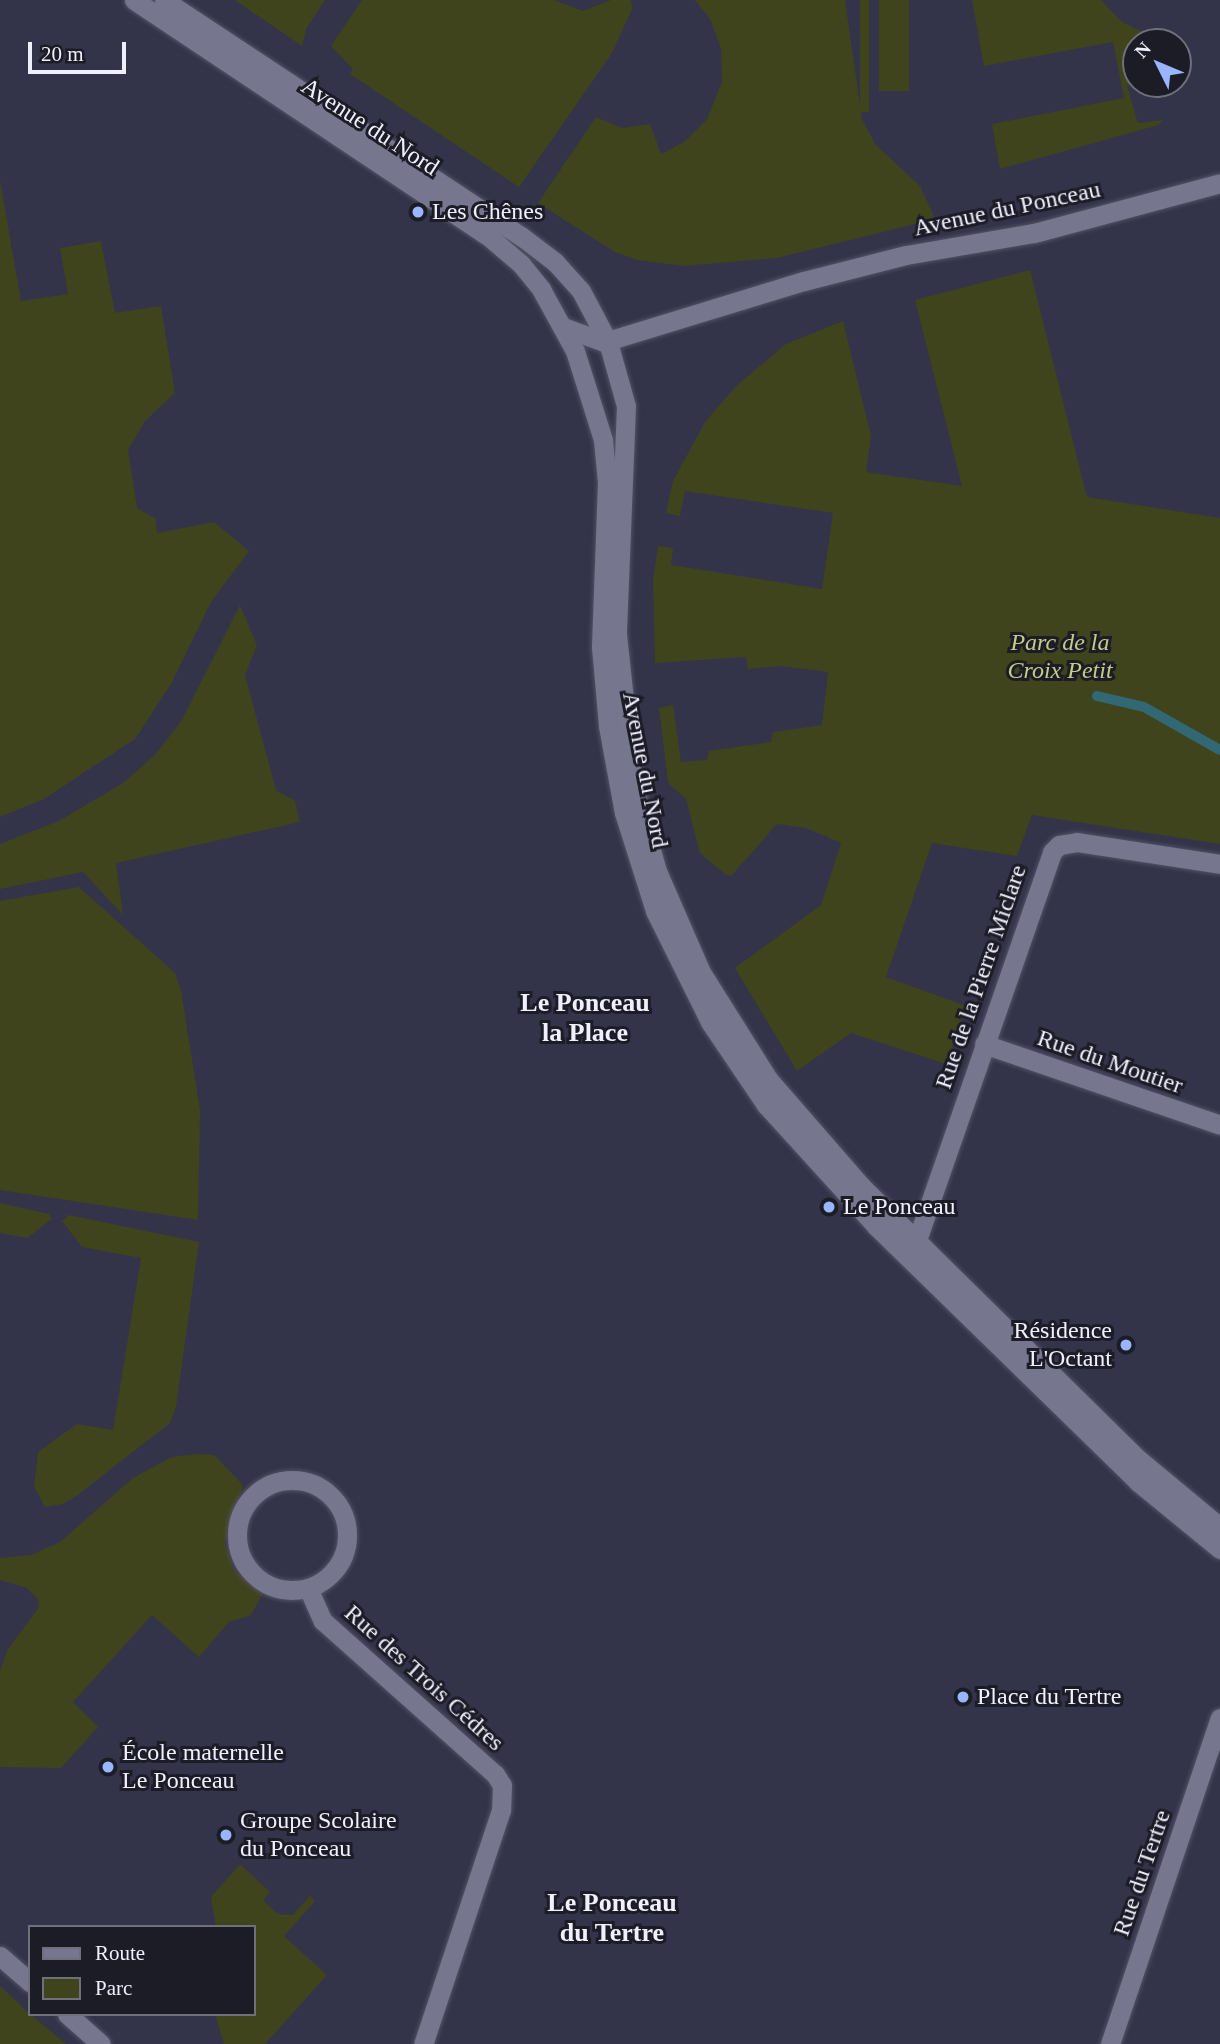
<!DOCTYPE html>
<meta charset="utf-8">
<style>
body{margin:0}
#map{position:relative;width:1220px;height:2044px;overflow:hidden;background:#333349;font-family:Georgia,serif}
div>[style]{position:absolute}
.green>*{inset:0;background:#40441d;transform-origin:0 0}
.stream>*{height:10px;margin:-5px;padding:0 5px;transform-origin:5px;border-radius:5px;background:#316873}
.roads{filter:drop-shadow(0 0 2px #525164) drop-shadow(0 0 2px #525164)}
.minor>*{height:19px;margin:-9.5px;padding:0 9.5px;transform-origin:9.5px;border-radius:9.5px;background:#76768f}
.minor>.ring{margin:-9.5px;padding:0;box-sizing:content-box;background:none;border:19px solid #76768f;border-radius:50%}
.tertiary>*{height:19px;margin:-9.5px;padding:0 9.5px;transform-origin:9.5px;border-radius:9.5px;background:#76768f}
.dots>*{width:19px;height:19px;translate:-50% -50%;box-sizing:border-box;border:4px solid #1c1c26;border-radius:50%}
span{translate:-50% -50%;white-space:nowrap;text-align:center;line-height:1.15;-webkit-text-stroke:6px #1c1c26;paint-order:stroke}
.street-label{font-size:24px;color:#efeffe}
.poi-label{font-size:24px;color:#efeffe}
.left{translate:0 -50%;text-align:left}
.right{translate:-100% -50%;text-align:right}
.park-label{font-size:24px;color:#c4cc87;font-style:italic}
.neighbourhood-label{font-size:26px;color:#efeffe;font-weight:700}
.legend{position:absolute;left:28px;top:1925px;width:228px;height:91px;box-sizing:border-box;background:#1c1c26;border:2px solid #70707c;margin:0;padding:9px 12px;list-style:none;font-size:21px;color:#efeffe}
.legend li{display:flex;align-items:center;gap:14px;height:35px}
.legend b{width:35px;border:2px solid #70707c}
.north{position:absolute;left:1122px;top:28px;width:70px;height:70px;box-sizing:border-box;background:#1c1c26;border:2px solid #70707c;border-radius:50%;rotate:313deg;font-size:19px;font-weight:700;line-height:28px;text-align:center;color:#efeffe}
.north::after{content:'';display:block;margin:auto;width:24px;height:32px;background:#99b5fd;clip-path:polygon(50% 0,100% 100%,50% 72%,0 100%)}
.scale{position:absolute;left:28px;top:42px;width:98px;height:32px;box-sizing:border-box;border:4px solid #efeffe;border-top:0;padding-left:9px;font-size:21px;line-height:24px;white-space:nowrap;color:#efeffe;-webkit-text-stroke:5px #1c1c26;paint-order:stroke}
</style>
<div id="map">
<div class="green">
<div style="clip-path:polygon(235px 0,325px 0,306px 29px,302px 46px)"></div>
<div style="clip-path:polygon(362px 0,554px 0,583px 11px,611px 0,631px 0,632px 9px,612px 53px,519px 187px,350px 74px,353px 69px,331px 46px)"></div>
<div style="clip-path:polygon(695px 0,845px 0,862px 119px,875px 144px,920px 186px,935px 219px,777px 258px,684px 266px,637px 260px,615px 252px,538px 203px,596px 117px,622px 128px,650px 124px,661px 154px,684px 142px,707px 119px,722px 82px,721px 48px,710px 19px)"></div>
<div style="left:860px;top:0;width:9px;height:112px"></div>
<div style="left:879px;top:0;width:30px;height:91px"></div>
<div style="clip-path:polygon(972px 0,1101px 0,1122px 22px,1164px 42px,1136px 42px,1136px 84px,1127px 86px,1138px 123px,1163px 120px,1159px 125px,1000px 169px,992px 124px,1124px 98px,1113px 42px,984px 66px)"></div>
<div style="clip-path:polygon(0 180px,21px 301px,68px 294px,60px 248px,101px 241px,115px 313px,161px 306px,175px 393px,145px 421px,128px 450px,137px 508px,156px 519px,157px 533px,214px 522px,249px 551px,211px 602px,171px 684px,135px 739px,44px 799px,0 817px)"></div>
<div style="clip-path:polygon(1030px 270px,1087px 497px,1220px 518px,1220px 844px,1032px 815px,1017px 856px,932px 843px,886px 977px,966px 1006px,946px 1064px,851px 1033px,797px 1071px,735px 968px,821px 905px,841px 843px,806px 828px,777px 824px,731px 876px,726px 875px,700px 853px,686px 799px,668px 783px,659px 708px,673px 705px,681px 762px,707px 760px,709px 751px,771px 742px,773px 732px,822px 725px,828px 672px,781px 666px,748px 669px,746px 657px,655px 663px,653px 580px,658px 546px,673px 548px,671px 565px,822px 589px,833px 513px,685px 491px,680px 516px,666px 513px,673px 481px,705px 422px,736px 386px,786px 344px,843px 321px,871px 436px,866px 472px,962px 486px,915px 300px)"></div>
<div style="clip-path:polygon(240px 605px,257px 645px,245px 675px,276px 790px,295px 801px,300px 822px,116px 863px,123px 915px,83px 872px,0 889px,0 844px,59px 821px,123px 783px,155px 755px,182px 720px)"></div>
<div style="clip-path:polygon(79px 887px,175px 973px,181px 990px,200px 1110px,198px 1220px,0 1190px,0 901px)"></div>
<div style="clip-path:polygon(0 1203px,49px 1214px,52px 1219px,27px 1238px,0 1233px)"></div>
<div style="clip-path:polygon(69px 1215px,199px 1242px,176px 1407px,170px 1423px,79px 1494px,63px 1504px,45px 1507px,34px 1486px,38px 1452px,77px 1424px,113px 1430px,141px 1258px,82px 1247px,62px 1221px)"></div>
<div style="clip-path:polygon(196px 1454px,214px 1455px,243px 1485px,225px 1544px,234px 1570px,263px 1593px,251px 1615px,229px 1622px,199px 1657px,152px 1615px,73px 1702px,98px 1727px,61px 1768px,0 1767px,0 1671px,7px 1651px,39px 1607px,38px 1599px,27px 1588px,0 1580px,0 1558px,31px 1555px,60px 1542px,133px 1478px,172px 1457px)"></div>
<div style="clip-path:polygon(240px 1864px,270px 1892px,263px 1900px,278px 1914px,293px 1915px,310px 1896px,315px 1901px,284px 1936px,327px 1975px,265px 2044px,224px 2044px,215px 2014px,254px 2014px,254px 1927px,216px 1927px,211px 1897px)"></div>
<div style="clip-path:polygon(0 1986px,30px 2014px,66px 2044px,0 2044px)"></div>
</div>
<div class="stream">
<div style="left:1097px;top:696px;width:48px;rotate:13.2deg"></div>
<div style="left:1144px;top:707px;width:87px;rotate:29.5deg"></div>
</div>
<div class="roads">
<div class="minor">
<div style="left:563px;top:327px;width:44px;rotate:20.1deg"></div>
<div style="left:604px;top:342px;width:209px;rotate:-17deg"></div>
<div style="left:804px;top:281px;width:105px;rotate:-14.3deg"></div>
<div style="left:906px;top:255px;width:130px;rotate:-9.8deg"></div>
<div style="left:1034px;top:233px;width:193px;rotate:-15deg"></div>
<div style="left:984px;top:1044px;width:250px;rotate:18.9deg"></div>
<div style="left:916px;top:1243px;width:414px;rotate:-70.8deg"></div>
<div style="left:1052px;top:852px;width:10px;rotate:-45deg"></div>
<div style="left:1059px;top:845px;width:18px;rotate:-9deg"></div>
<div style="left:1077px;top:842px;width:145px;rotate:8.7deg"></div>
<div class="ring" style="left:237px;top:1480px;width:91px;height:91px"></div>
<div style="left:308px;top:1588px;width:36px;rotate:66deg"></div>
<div style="left:323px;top:1621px;width:230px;rotate:41.7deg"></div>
<div style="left:495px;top:1774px;width:13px;rotate:58deg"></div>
<div style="left:502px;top:1785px;width:25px;rotate:92deg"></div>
<div style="left:501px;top:1810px;width:247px;rotate:108.4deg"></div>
<div style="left:0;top:1956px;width:40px;rotate:41deg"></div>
<div style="left:67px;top:2014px;width:45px;rotate:41.4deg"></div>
<div style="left:1110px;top:2044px;width:344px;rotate:-71.4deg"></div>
</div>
<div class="tertiary">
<div style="left:134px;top:0;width:424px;rotate:33.7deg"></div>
<div style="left:487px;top:235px;width:45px;rotate:40.5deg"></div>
<div style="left:521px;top:264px;width:32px;rotate:51deg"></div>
<div style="left:541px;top:289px;width:71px;rotate:61.3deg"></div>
<div style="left:575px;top:351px;width:93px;rotate:72.5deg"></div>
<div style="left:603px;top:440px;width:42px;rotate:84.6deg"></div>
<div style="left:607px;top:482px;width:165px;rotate:92.1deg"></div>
<div style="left:601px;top:647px;width:79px;rotate:84.9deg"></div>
<div style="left:608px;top:726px;width:88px;rotate:79.6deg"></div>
<div style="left:624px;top:813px;width:103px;rotate:72.4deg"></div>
<div style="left:655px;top:911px;width:124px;rotate:63.6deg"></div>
<div style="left:710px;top:1022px;width:100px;rotate:56deg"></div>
<div style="left:766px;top:1105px;width:164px;rotate:47.7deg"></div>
<div style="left:876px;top:1226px;width:366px;rotate:44.3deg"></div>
<div style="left:1138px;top:1482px;width:106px;rotate:39.3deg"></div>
<div style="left:164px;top:0;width:428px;rotate:33.5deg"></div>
<div style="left:521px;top:236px;width:43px;rotate:37.4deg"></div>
<div style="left:555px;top:262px;width:39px;rotate:48deg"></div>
<div style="left:581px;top:291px;width:58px;rotate:62.1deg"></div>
<div style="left:608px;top:342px;width:66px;rotate:74.3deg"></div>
<div style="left:626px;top:406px;width:228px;rotate:92.3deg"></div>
<div style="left:617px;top:634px;width:151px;rotate:83.9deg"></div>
<div style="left:633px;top:784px;width:90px;rotate:74.6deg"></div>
<div style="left:657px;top:871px;width:110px;rotate:66.5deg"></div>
<div style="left:701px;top:972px;width:126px;rotate:57.9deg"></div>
<div style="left:768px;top:1079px;width:143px;rotate:49deg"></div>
<div style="left:862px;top:1187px;width:388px;rotate:44.6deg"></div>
<div style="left:1138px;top:1459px;width:107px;rotate:39.7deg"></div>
</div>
</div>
<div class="dots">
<div style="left:418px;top:212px;background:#99b5fd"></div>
<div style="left:829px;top:1207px;background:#99b5fd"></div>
<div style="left:1126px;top:1345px;background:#99b5fd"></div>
<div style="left:963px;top:1697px;background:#99b5fd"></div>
<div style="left:108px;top:1767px;background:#99b5fd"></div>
<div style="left:226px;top:1835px;background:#99b5fd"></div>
</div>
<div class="street-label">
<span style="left:370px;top:127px;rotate:33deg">Avenue du Nord</span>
<span style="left:1007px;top:209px;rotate:-12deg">Avenue du Ponceau</span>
<span style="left:645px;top:770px;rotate:79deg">Avenue du Nord</span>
<span style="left:981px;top:977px;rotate:-71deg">Rue de la Pierre Miclare</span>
<span style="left:1110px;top:1062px;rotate:19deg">Rue du Moutier</span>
<span style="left:424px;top:1678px;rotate:42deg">Rue des Trois Cédres</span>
<span style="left:1142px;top:1873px;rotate:-71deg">Rue du Tertre</span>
</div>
<div class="poi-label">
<span class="left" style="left:432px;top:212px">Les Chênes</span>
<span class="left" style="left:843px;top:1207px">Le Ponceau</span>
<span class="right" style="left:1112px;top:1345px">Résidence<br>L'Octant</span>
<span class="left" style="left:977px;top:1697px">Place du Tertre</span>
<span class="left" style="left:122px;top:1767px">École maternelle<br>Le Ponceau</span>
<span class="left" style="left:240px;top:1835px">Groupe Scolaire<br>du Ponceau</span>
</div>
<div class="park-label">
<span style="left:1060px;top:657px">Parc de la<br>Croix Petit</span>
</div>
<div class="neighbourhood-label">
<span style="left:585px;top:1018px">Le Ponceau<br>la Place</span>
<span style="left:612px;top:1918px">Le Ponceau<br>du Tertre</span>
</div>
<ul class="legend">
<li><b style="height:9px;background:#76768f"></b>Route</li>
<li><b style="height:19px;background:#40441d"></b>Parc</li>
</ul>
<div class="north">N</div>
<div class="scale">20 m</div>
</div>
